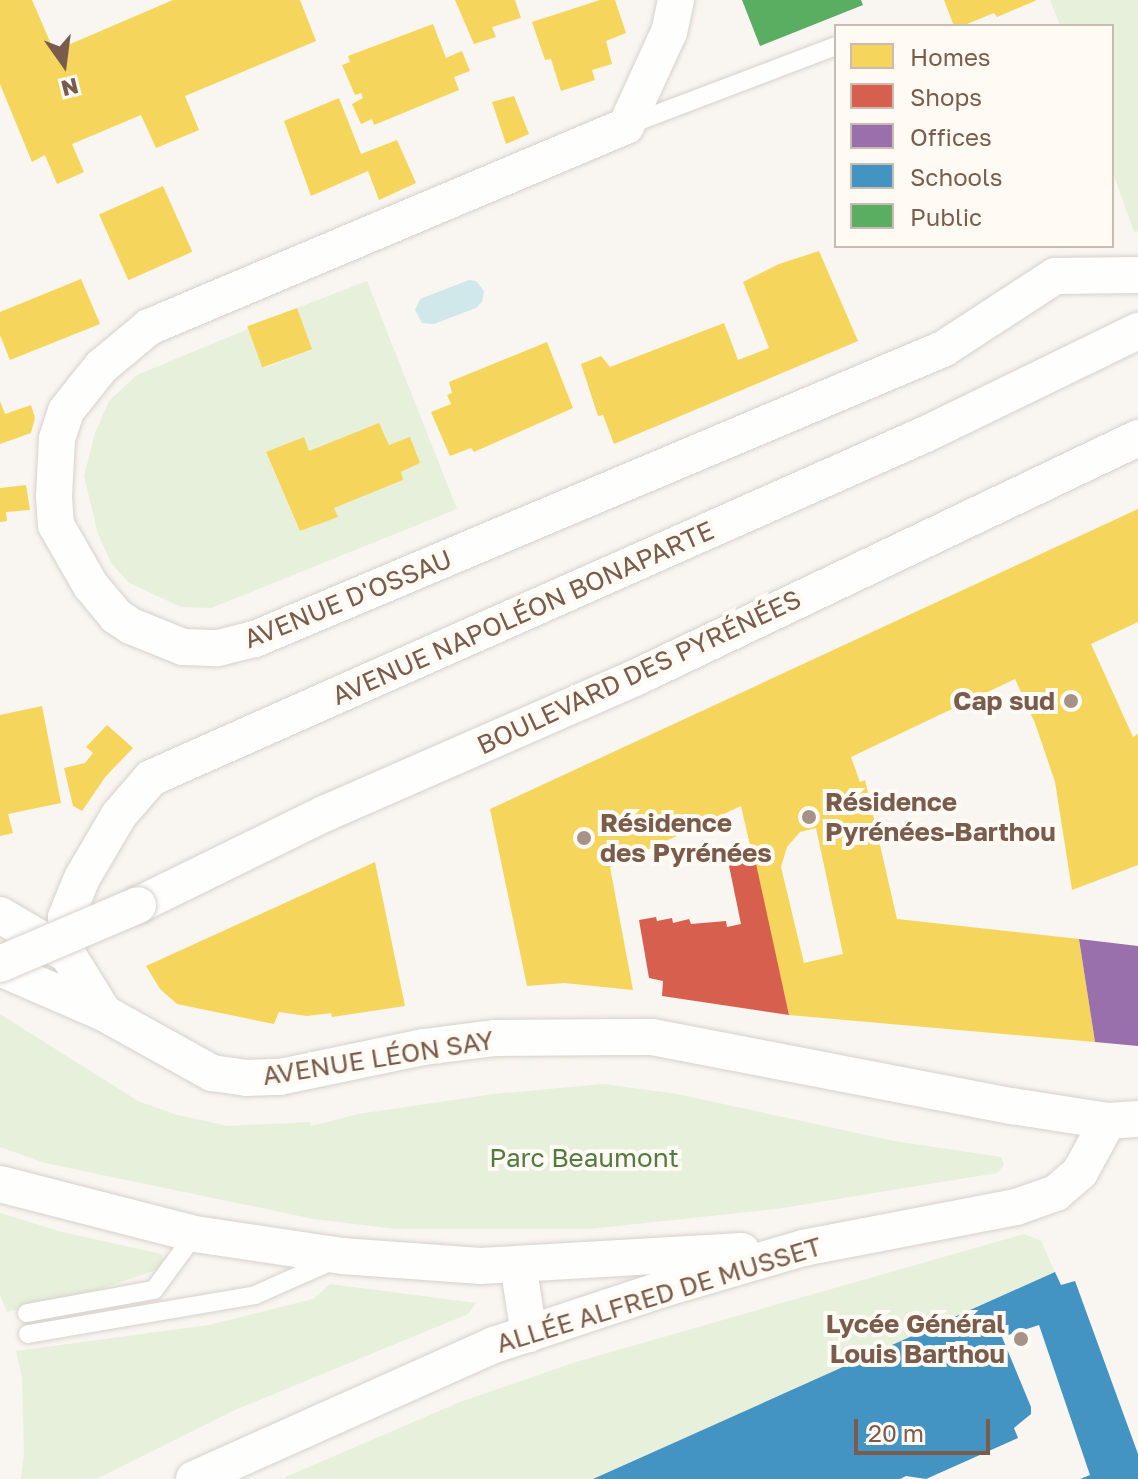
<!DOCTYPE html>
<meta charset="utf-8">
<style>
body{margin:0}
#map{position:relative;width:1138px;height:1479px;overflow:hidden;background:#f9f5f0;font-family:"Golos Text",sans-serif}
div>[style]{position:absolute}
.green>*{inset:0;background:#e7f0db}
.water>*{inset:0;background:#d0e8ea}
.homes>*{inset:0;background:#f6d55c;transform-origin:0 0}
.shops>*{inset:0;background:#d6604d}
.offices>*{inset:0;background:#9970ab}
.schools>*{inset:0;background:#4393c3}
.public>*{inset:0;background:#5aae61}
.roads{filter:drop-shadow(0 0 2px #d7d1cb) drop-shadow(0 0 2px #d7d1cb)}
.service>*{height:18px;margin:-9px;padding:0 9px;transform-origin:9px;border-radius:9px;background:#fefefd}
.minor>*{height:36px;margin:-18px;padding:0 18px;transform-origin:18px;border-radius:18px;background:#fefefd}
.bridges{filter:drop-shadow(0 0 2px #d7d1cb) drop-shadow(0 0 2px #d7d1cb)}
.minor-bridge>*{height:36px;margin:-18px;padding:0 18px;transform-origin:18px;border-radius:18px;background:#fefefd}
.dots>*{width:22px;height:22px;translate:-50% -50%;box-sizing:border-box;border:4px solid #fffaf3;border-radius:50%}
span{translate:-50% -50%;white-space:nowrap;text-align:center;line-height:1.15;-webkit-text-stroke:8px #fffaf3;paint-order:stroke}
.street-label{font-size:26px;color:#7a5c4d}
.poi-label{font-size:26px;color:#7a5c4d;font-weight:700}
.right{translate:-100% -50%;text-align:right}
.left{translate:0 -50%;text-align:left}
.park-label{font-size:26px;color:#537a41}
.legend{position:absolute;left:834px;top:24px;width:280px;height:224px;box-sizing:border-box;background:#fffaf3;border:2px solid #cabbb1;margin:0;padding:10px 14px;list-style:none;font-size:24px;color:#7a5c4d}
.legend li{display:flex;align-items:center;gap:16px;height:40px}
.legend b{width:40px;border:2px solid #cabbb1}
.north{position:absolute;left:24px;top:24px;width:80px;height:80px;-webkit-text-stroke:6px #fffaf3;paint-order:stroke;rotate:166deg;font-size:22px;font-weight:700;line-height:32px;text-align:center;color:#7a5c4d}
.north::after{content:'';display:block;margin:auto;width:28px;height:36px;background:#7a5c4d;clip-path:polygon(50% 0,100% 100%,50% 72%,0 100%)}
.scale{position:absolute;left:854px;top:1419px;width:136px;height:36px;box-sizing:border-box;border:4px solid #7a5c4d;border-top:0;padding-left:10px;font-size:24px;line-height:28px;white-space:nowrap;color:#7a5c4d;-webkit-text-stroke:6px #fffaf3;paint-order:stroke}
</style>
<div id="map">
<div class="green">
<div style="clip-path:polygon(1050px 0,1138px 0,1138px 231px,1134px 232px,1112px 170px,1112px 26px,1060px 26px)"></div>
<div style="clip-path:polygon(evenodd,367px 281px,457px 509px,211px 608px,181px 607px,129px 583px,111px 563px,98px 534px,84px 476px,95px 433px,109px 401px,137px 375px,248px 329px,264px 368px,311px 350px,297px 308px,367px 281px,379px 424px,389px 445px,410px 438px,420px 463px,401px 472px,403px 480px,334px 508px,337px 517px,300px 531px,266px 453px,304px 437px,309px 451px,379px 424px)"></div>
<div style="clip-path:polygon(0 1014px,138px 1101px,177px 1115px,228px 1126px,309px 1122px,311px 1126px,358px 1114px,494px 1094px,603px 1084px,677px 1094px,894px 1141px,1001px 1157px,1004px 1165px,997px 1173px,776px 1209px,589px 1229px,396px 1229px,314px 1219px,45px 1163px,0 1147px)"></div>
<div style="clip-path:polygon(0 1213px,62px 1232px,162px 1254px,163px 1268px,94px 1291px,7px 1312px,0 1295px)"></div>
<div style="clip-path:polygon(1024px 1234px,1041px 1241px,1055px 1272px,593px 1479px,281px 1479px,460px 1402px,576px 1362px)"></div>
<div style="clip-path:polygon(330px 1284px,476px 1303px,468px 1314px,235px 1410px,96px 1479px,21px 1479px,24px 1451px,22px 1378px,16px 1351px,209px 1325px,313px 1299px)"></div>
</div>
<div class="water">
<div style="clip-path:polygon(469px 280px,476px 281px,484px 291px,482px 302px,476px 308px,434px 324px,422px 323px,415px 310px,420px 299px)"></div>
</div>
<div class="homes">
<div style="clip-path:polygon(0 0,32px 0,54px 51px,173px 0,300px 0,316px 41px,185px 96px,199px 130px,156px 148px,141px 115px,72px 144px,84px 172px,57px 184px,45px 155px,32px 162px,0 84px)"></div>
<div style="clip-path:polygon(455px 0,515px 0,521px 18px,492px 27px,496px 37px,474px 44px)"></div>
<div style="clip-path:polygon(600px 0,615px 0,626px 33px,606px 41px,612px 64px,592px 70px,595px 80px,561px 91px,551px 59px,545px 60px,532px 22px)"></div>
<div style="clip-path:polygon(944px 0,1037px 0,997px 17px,994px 13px,962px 26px,954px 26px)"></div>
<div style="clip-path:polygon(433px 24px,446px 58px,462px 51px,470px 71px,454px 77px,459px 90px,374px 125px,372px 119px,361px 124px,352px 104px,363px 98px,361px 93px,355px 95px,342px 65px,350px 62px,348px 56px)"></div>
<div style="clip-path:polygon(514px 96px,529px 134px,506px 144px,492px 102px)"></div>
<div style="clip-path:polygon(339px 98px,361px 154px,397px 140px,416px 183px,379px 200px,368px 171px,311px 196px,284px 121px)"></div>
<div style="left:163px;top:186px;width:72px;height:70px;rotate:66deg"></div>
<div style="clip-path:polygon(819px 251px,858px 341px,614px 444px,603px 415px,598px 416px,581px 364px,601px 356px,610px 367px,724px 323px,738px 360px,769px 348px,743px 282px,779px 264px)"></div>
<div style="clip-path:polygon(81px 279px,100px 324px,10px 360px,0 335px,0 312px)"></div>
<div style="left:297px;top:308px;width:44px;height:53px;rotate:70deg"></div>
<div style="clip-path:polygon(547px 342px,573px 408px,474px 452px,471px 448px,450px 456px,431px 412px,451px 404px,447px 395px,452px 393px,449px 382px)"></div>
<div style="clip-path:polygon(0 401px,5px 414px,31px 405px,35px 418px,31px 433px,0 444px)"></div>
<div style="clip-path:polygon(379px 423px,389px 445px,410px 437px,420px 463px,401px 472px,403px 480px,334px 508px,338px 517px,300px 531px,266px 452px,304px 437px,309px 451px)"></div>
<div style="clip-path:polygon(26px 485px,30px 510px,6px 512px,7px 521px,0 522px,0 488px)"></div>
<div style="clip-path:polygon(evenodd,1138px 509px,1138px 622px,1091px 644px,1133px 737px,1138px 734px,1138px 865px,1072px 890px,1055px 782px,1035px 723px,1015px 679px,851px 757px,860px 782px,865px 780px,897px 919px,1079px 939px,1095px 1042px,789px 1015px,741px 806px,610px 867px,633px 990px,564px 983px,527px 986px,490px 809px,1138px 509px,816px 828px,843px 954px,804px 963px,781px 867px,787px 847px,800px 832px,816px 828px)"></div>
<div style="clip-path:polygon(42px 706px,61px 803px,8px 814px,13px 833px,0 836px,0 715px)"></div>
<div style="clip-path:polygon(107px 725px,133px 748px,106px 776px,82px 811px,73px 806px,64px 768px,85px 763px,93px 753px,86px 747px)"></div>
<div style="clip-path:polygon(375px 862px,405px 1006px,332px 1017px,331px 1013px,307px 1016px,279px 1012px,274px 1024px,177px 1004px,160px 989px,146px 966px)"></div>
</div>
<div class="shops">
<div style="clip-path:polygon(753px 850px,789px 1015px,662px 996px,663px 981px,649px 978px,639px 920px,656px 917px,657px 921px,672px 918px,673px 923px,689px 919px,691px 924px,726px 921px,727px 927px,741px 924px,727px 856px)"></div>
</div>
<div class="offices">
<div style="clip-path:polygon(1079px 939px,1138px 946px,1138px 1046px,1095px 1042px)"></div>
</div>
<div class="schools">
<div style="clip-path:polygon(1055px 1272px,1061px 1285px,1075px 1281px,1138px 1454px,1138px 1479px,1080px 1479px,1090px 1475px,1039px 1325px,1002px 1337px,1031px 1407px,1031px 1414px,1014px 1428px,1018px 1438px,926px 1479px,906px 1476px,900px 1479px,593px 1479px)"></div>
</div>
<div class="public">
<div style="clip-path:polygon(742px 0,861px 0,863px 5px,760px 46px)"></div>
</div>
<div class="roads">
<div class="service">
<div style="left:628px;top:125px;width:222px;rotate:-20.8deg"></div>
<div style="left:27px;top:1313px;width:129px;rotate:-10.3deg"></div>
<div style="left:154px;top:1290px;width:69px;rotate:-53.8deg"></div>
<div style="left:28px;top:1334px;width:230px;rotate:-9.7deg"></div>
<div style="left:255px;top:1295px;width:84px;rotate:-23.8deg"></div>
</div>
<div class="minor">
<div style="left:676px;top:0;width:33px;rotate:102deg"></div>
<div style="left:669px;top:32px;width:103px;rotate:114.6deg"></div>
<div style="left:626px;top:126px;width:518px;rotate:157.15deg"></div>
<div style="left:149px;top:327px;width:62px;rotate:140.2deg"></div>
<div style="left:101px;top:367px;width:56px;rotate:128.5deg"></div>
<div style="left:66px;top:411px;width:29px;rotate:108deg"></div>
<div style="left:57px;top:439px;width:58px;rotate:93deg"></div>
<div style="left:54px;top:497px;width:28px;rotate:86deg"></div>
<div style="left:56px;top:525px;width:70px;rotate:60.2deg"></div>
<div style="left:91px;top:586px;width:39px;rotate:50deg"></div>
<div style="left:116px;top:616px;width:18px;rotate:34deg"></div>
<div style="left:131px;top:626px;width:56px;rotate:22deg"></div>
<div style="left:183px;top:647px;width:35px;rotate:2deg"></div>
<div style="left:218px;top:648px;width:38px;rotate:-14deg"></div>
<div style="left:255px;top:639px;width:747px;rotate:-22.86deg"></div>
<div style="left:943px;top:349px;width:134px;rotate:-33.1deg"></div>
<div style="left:1055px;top:276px;width:83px;rotate:-0.7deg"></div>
<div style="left:138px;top:905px;width:209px;rotate:-26.1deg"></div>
<div style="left:326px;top:813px;width:339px;rotate:-23.6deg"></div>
<div style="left:637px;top:677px;width:555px;rotate:-25.5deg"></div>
<div style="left:0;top:915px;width:79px;rotate:30.5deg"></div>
<div style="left:0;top:968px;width:113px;rotate:23.4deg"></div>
<div style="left:104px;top:1013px;width:124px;rotate:29.1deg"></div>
<div style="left:212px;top:1073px;width:34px;rotate:8deg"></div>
<div style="left:246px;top:1078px;width:34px;rotate:-2deg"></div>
<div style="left:280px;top:1077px;width:147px;rotate:-11.8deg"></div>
<div style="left:424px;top:1047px;width:72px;rotate:-7.2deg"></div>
<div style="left:495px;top:1038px;width:157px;rotate:-0.4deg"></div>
<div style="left:652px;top:1037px;width:367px;rotate:10.9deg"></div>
<div style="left:1012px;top:1106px;width:97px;rotate:8.9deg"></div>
<div style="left:1108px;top:1121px;width:30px;rotate:-4deg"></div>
<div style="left:104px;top:1013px;width:68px;rotate:-121.8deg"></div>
<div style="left:68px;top:955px;width:38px;rotate:-93deg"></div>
<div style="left:66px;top:917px;width:42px;rotate:-67.7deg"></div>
<div style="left:82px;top:878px;width:73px;rotate:-59.6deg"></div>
<div style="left:119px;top:815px;width:49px;rotate:-49.1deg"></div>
<div style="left:151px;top:778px;width:848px;rotate:-23.94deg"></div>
<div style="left:926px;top:434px;width:236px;rotate:-25.9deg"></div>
<div style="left:0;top:1184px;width:201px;rotate:14.4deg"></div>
<div style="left:195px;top:1234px;width:149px;rotate:8.5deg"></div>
<div style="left:342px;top:1256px;width:139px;rotate:4.1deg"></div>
<div style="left:481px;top:1266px;width:261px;rotate:-3.3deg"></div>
<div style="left:518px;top:1264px;width:71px;rotate:81.1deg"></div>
<div style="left:194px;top:1479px;width:329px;rotate:-24.1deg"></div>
<div style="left:494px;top:1345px;width:178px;rotate:-18.3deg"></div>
<div style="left:663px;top:1289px;width:146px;rotate:-16.3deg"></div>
<div style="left:803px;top:1248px;width:217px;rotate:-10.9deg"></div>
<div style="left:1016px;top:1207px;width:42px;rotate:-19.3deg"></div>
<div style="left:1056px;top:1193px;width:32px;rotate:-41deg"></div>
<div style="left:1080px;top:1172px;width:58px;rotate:-61.2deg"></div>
</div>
</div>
<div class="bridges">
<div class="minor-bridge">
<div style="left:0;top:964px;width:150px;rotate:-23.1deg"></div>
</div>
</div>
<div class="dots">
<div style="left:1071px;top:701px;background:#a69286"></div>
<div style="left:809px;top:817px;background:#a69286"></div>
<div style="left:584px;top:838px;background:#a69286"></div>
<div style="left:1021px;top:1339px;background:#a69286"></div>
</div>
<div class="street-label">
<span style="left:348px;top:599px;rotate:-22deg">AVENUE D'OSSAU</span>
<span style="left:523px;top:613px;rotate:-24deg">AVENUE NAPOLÉON BONAPARTE</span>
<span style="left:639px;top:672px;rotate:-25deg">BOULEVARD DES PYRÉNÉES</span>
<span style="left:378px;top:1058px;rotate:-9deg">AVENUE LÉON SAY</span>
<span style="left:659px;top:1295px;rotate:-17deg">ALLÉE ALFRED DE MUSSET</span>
</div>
<div class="poi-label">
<span class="right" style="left:1055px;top:701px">Cap sud</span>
<span class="left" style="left:825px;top:817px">Résidence<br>Pyrénées-Barthou</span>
<span class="left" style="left:600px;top:838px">Résidence<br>des Pyrénées</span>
<span class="right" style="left:1005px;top:1339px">Lycée Général<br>Louis Barthou</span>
</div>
<div class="park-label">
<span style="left:584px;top:1158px">Parc Beaumont</span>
</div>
<ul class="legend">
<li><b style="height:22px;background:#f6d55c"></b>Homes</li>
<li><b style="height:22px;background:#d6604d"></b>Shops</li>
<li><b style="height:22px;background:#9970ab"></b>Offices</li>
<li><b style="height:22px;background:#4393c3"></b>Schools</li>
<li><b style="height:22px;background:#5aae61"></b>Public</li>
</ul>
<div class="north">N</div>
<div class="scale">20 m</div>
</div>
